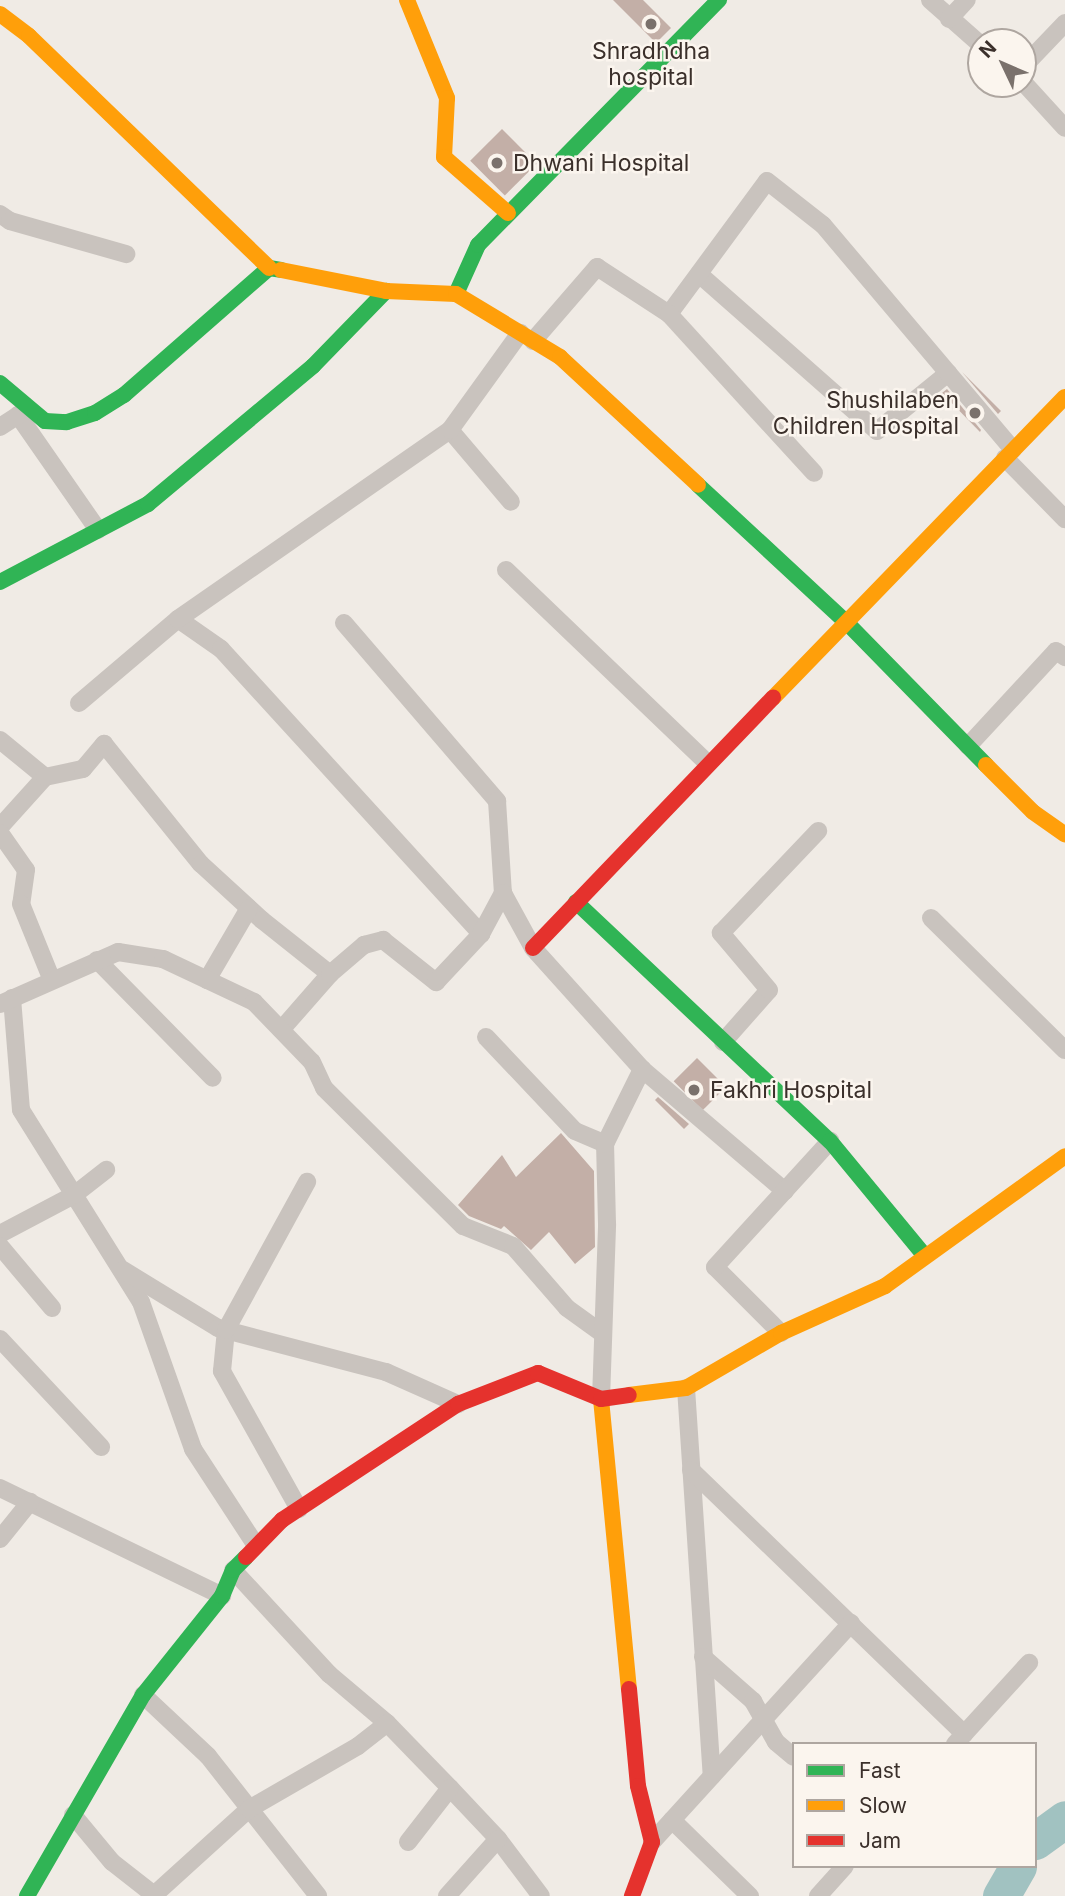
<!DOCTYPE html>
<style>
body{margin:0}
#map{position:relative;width:1065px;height:1896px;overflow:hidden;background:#f0ebe5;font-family:Inter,sans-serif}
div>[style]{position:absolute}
.river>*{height:37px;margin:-18.5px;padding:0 18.5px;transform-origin:18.5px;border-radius:18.5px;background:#a1c2c1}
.building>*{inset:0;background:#c3afa7;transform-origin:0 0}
.street>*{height:18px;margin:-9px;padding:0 9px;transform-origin:9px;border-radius:9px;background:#c9c3be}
.fast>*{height:16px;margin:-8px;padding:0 8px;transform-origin:8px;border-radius:8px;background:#30b455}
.slow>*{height:16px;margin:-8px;padding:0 8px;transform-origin:8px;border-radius:8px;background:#ff9f0a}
.jam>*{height:16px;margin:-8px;padding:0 8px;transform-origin:8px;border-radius:8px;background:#e5322d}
.dots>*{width:19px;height:19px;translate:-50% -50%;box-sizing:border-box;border:4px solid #fbf5ee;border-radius:50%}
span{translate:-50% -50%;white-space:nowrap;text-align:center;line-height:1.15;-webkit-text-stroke:5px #fbf5ee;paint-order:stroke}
.poi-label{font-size:23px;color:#3b302b}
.left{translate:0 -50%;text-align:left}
.right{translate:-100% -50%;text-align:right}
.legend{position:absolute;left:792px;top:1742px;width:245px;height:126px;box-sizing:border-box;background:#fbf5ee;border:2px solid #aea6a0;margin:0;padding:9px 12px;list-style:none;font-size:21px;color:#3b302b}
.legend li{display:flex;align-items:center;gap:14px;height:35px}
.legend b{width:35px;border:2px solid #aea6a0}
.north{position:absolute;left:967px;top:28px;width:70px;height:70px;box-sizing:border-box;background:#fbf5ee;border:2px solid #aea6a0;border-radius:50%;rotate:314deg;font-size:19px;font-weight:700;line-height:28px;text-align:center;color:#3b302b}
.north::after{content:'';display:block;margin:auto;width:24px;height:32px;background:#7a716c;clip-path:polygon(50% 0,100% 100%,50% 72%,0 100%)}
</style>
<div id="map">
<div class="river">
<div style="left:1035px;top:1841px;width:37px;rotate:-36deg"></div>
<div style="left:1001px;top:1896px;width:34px;rotate:-60deg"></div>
</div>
<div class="building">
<div style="clip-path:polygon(613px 0,643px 0,671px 28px,656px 43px)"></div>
<div style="left:502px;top:129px;width:49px;height:45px;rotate:45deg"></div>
<div style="clip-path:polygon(962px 372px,1001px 411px,998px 414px)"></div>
<div style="clip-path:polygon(947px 389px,981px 430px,980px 432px,942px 393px)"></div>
<div style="left:697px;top:1058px;width:41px;height:33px;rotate:45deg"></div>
<div style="clip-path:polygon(658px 1097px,689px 1124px,684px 1129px,655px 1100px)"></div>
<div style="clip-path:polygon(561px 1133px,594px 1171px,595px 1247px,575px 1264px,549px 1232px,531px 1250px,504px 1226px,501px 1229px,469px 1216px,458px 1205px,502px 1155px,516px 1177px)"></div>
</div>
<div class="street">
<div style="left:930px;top:0;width:68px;rotate:41.4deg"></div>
<div style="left:949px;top:19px;width:26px;rotate:-47deg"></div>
<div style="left:1023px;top:67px;width:61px;rotate:-46.3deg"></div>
<div style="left:1023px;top:82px;width:62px;rotate:47.6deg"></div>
<div style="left:0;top:214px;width:12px;rotate:35deg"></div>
<div style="left:10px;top:221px;width:121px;rotate:15.9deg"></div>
<div style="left:699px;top:274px;width:237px;rotate:41.4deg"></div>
<div style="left:877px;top:431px;width:92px;rotate:-39.2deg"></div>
<div style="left:669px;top:314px;width:165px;rotate:-53.6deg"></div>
<div style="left:767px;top:181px;width:71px;rotate:38.2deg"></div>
<div style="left:823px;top:225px;width:294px;rotate:49.8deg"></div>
<div style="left:533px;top:341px;width:98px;rotate:-49.1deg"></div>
<div style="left:597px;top:267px;width:86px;rotate:33.1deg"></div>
<div style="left:669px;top:314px;width:215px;rotate:47.6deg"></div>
<div style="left:18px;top:415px;width:140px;rotate:55.2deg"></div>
<div style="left:0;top:427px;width:33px;rotate:-33deg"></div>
<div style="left:450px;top:430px;width:94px;rotate:49.7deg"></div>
<div style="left:1005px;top:458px;width:86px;rotate:45.5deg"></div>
<div style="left:506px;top:570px;width:279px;rotate:43.8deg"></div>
<div style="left:178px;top:619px;width:52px;rotate:34.9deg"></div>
<div style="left:221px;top:649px;width:386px;rotate:47.6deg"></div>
<div style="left:344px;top:623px;width:235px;rotate:49.3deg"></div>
<div style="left:497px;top:801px;width:92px;rotate:86.3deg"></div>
<div style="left:79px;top:703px;width:130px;rotate:-40.3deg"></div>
<div style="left:178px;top:619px;width:331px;rotate:-34.8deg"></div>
<div style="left:450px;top:430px;width:120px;rotate:-54.2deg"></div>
<div style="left:0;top:740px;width:58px;rotate:39.4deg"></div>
<div style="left:968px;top:746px;width:129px;rotate:-47.2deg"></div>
<div style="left:1056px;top:651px;width:11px;rotate:34deg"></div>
<div style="left:0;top:827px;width:67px;rotate:-48deg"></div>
<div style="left:45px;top:777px;width:39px;rotate:-12deg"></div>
<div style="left:83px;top:769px;width:33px;rotate:-50deg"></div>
<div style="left:104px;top:744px;width:154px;rotate:51.1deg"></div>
<div style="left:201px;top:864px;width:83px;rotate:42.6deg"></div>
<div style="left:262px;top:920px;width:87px;rotate:38.5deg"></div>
<div style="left:330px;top:974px;width:74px;rotate:131.2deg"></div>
<div style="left:0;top:833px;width:45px;rotate:54.9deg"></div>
<div style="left:26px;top:870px;width:34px;rotate:98deg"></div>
<div style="left:21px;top:904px;width:80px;rotate:67.9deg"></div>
<div style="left:931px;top:918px;width:188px;rotate:44.6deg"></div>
<div style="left:97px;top:960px;width:165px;rotate:45.5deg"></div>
<div style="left:330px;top:974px;width:45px;rotate:-40.5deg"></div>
<div style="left:364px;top:945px;width:20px;rotate:-15deg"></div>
<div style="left:383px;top:940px;width:68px;rotate:38.4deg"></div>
<div style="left:436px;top:982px;width:66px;rotate:-46.8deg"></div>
<div style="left:481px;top:934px;width:47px;rotate:-61.8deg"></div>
<div style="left:503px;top:893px;width:63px;rotate:61.4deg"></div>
<div style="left:533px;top:948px;width:163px;rotate:48deg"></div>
<div style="left:642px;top:1069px;width:188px;rotate:40.5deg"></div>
<div style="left:207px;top:980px;width:83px;rotate:-59.7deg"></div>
<div style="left:12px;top:998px;width:112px;rotate:85.4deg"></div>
<div style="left:21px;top:1110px;width:226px;rotate:58deg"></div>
<div style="left:141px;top:1302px;width:156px;rotate:70.5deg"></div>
<div style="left:193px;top:1449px;width:113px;rotate:56.9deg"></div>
<div style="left:0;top:1004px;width:129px;rotate:-23.8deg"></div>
<div style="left:118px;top:952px;width:46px;rotate:8.8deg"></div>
<div style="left:163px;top:959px;width:101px;rotate:25.3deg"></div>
<div style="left:254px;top:1002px;width:83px;rotate:46deg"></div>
<div style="left:312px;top:1062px;width:29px;rotate:65deg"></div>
<div style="left:324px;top:1088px;width:196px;rotate:44.8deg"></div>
<div style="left:463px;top:1226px;width:54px;rotate:21.8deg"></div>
<div style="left:513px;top:1246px;width:82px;rotate:48.9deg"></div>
<div style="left:567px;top:1308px;width:44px;rotate:35.8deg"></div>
<div style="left:486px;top:1037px;width:129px;rotate:46.6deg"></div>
<div style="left:575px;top:1131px;width:33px;rotate:23deg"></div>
<div style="left:723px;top:1042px;width:69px;rotate:-48.5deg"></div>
<div style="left:769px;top:990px;width:75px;rotate:-130.1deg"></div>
<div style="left:721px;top:933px;width:141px;rotate:-46.4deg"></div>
<div style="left:0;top:1234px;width:84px;rotate:-27.8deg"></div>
<div style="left:74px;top:1195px;width:41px;rotate:-38deg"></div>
<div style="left:0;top:1246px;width:81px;rotate:50deg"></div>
<div style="left:123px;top:1270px;width:111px;rotate:31.4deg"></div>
<div style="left:218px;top:1328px;width:174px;rotate:14.7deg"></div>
<div style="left:386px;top:1372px;width:79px;rotate:24deg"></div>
<div style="left:781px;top:1333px;width:93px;rotate:-135deg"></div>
<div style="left:715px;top:1267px;width:171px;rotate:-47.6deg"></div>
<div style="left:0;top:1339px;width:148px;rotate:46.9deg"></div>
<div style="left:686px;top:1388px;width:389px;rotate:86.2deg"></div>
<div style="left:601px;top:1399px;width:175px;rotate:-88deg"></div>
<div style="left:607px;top:1224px;width:80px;rotate:-91.4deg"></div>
<div style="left:605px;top:1144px;width:84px;rotate:-63.7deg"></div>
<div style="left:691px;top:1470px;width:380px;rotate:44deg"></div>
<div style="left:0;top:1488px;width:247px;rotate:25.9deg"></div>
<div style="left:299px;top:1509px;width:158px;rotate:-119.2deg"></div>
<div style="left:222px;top:1371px;width:41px;rotate:-84.4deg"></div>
<div style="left:226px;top:1330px;width:169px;rotate:-61.3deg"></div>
<div style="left:0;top:1539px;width:48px;rotate:-51deg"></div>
<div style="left:233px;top:1570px;width:142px;rotate:47.3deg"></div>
<div style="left:329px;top:1674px;width:76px;rotate:40.2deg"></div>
<div style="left:387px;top:1723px;width:91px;rotate:45.9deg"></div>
<div style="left:450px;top:1788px;width:70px;rotate:46.7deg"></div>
<div style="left:498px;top:1839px;width:71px;rotate:53deg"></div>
<div style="left:703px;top:1657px;width:67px;rotate:41.3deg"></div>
<div style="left:753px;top:1701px;width:47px;rotate:60.7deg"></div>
<div style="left:776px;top:1742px;width:23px;rotate:40deg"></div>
<div style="left:143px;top:1695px;width:89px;rotate:43.2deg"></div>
<div style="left:208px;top:1756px;width:178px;rotate:51.8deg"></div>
<div style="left:955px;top:1744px;width:110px;rotate:-47.6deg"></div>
<div style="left:73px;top:1815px;width:61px;rotate:50.3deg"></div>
<div style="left:112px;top:1862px;width:52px;rotate:38deg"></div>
<div style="left:672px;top:1820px;width:109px;rotate:44.3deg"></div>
<div style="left:408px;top:1842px;width:68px;rotate:-52.1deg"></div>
<div style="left:652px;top:1842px;width:296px;rotate:-47.7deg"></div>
<div style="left:153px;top:1896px;width:130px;rotate:-42.2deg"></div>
<div style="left:249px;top:1809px;width:126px;rotate:-30deg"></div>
<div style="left:358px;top:1746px;width:37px;rotate:-38deg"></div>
<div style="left:447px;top:1896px;width:76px;rotate:-48.2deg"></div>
<div style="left:818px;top:1896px;width:40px;rotate:-48deg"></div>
</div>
<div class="fast">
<div style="left:456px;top:294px;width:54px;rotate:-65.8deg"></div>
<div style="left:478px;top:245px;width:344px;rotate:-45.5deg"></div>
<div style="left:0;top:383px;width:59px;rotate:40.2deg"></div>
<div style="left:45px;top:421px;width:22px;rotate:3deg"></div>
<div style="left:67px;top:422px;width:29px;rotate:-18deg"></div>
<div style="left:95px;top:413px;width:34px;rotate:-32deg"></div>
<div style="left:124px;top:395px;width:193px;rotate:-41.2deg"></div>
<div style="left:269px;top:268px;width:12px;rotate:9deg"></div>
<div style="left:698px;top:485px;width:205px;rotate:42.8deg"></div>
<div style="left:848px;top:624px;width:197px;rotate:45.6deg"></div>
<div style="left:0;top:582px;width:167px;rotate:-27.8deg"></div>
<div style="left:148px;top:504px;width:215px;rotate:-39.9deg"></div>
<div style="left:313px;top:366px;width:105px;rotate:-45.8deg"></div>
<div style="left:576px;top:902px;width:349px;rotate:43.3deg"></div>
<div style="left:830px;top:1141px;width:148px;rotate:50.5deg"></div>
<div style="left:27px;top:1896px;width:232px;rotate:-60deg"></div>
<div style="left:143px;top:1695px;width:127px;rotate:-51.4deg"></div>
<div style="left:222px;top:1596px;width:28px;rotate:-67deg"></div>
<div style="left:233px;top:1570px;width:18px;rotate:-45deg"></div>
</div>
<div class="slow">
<div style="left:407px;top:0;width:106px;rotate:67.8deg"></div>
<div style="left:447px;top:98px;width:59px;rotate:92.9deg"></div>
<div style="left:444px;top:157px;width:85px;rotate:41.2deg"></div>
<div style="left:0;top:14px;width:36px;rotate:37deg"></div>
<div style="left:29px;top:36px;width:334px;rotate:44deg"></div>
<div style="left:281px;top:270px;width:107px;rotate:11.3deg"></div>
<div style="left:386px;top:291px;width:70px;rotate:2.5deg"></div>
<div style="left:456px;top:294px;width:122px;rotate:31.2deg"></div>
<div style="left:560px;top:357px;width:188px;rotate:42.8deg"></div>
<div style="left:773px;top:698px;width:419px;rotate:-45.9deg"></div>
<div style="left:986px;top:765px;width:66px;rotate:45deg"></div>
<div style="left:1033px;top:812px;width:39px;rotate:35deg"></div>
<div style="left:629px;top:1395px;width:57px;rotate:-7deg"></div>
<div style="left:686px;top:1388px;width:110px;rotate:-30.1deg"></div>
<div style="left:781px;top:1333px;width:114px;rotate:-24.3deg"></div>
<div style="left:885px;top:1286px;width:222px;rotate:-35.8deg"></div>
<div style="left:601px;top:1399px;width:291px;rotate:84.5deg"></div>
</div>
<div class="jam">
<div style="left:533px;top:948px;width:347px;rotate:-46.2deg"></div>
<div style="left:246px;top:1557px;width:52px;rotate:-45.8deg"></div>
<div style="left:282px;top:1520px;width:211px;rotate:-33.4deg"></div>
<div style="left:458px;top:1404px;width:86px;rotate:-21.2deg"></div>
<div style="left:538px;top:1373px;width:68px;rotate:22.4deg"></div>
<div style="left:601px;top:1399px;width:28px;rotate:-8deg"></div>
<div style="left:629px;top:1689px;width:97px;rotate:84.7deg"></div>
<div style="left:638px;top:1786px;width:58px;rotate:76deg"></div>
<div style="left:652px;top:1842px;width:58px;rotate:110.3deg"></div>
</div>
<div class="dots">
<div style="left:651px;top:24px;background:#7a716c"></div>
<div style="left:497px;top:163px;background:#7a716c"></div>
<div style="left:975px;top:413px;background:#7a716c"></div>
<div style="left:694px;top:1090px;background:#7a716c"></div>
</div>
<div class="poi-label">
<span style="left:651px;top:64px">Shradhdha<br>hospital</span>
<span class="left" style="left:513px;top:163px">Dhwani Hospital</span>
<span class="right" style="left:959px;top:413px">Shushilaben<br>Children Hospital</span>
<span class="left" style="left:710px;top:1090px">Fakhri Hospital</span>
</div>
<ul class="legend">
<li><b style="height:9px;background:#30b455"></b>Fast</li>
<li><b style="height:9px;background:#ff9f0a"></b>Slow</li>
<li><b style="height:9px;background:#e5322d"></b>Jam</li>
</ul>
<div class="north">N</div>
</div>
